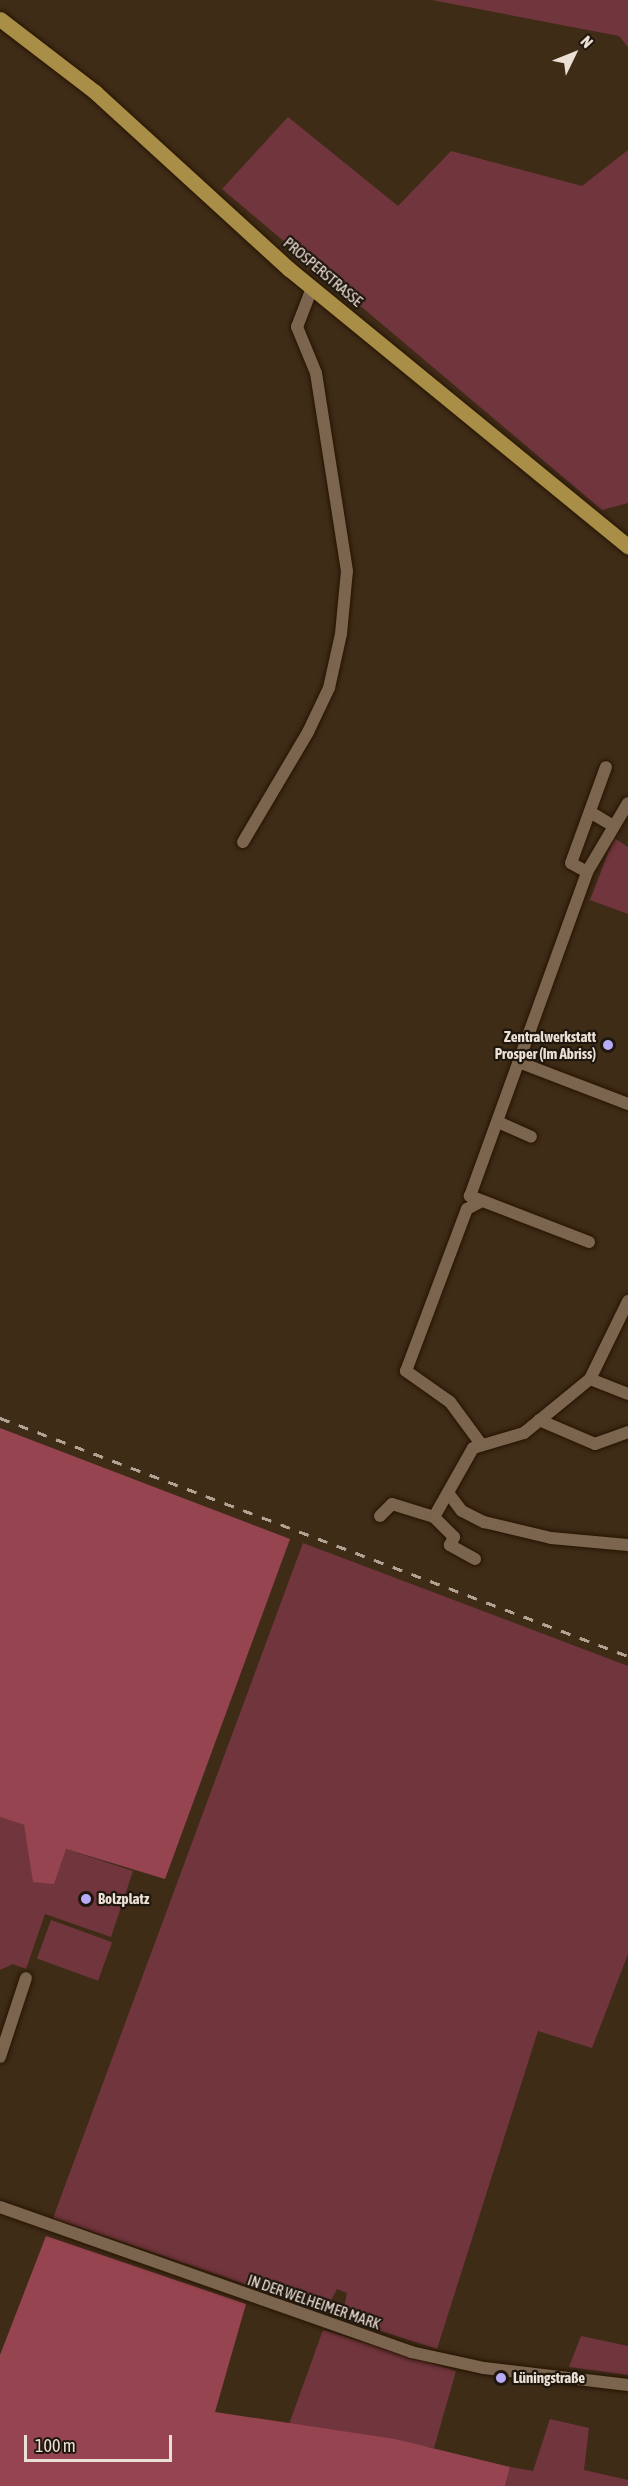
<!DOCTYPE html>
<meta charset="utf-8">
<style>
body{margin:0}
#map{position:relative;width:628px;height:2486px;overflow:hidden;background:#3f2c17;font-family:"Asap Condensed",sans-serif}
div>[style]{position:absolute}
.green>*{inset:0;background:#71353d;transform-origin:0 0}
.forest>*{inset:0;background:#964450}
.roads{filter:drop-shadow(0 0 2px #261401) drop-shadow(0 0 2px #261401)}
.minor>*{height:12px;margin:-6px;padding:0 6px;transform-origin:6px;border-radius:6px;background:#7b654e}
.major>*{height:15px;margin:-7.5px;padding:0 7.5px;transform-origin:7.5px;border-radius:7.5px;background:#a88e46}
.rail>*{height:3px;margin-top:-1.5px;transform-origin:0;background:repeating-linear-gradient(90deg,#b1a293 0 10px,transparent 0 20px)}
.dots>*{width:16px;height:16px;translate:-50% -50%;box-sizing:border-box;border:3px solid #1f170e;border-radius:50%}
span{translate:-50% -50%;white-space:nowrap;text-align:center;line-height:1.15;-webkit-text-stroke:4.5px #1f170e;paint-order:stroke}
.street-label{font-size:15px;color:#ecdfd3}
.poi-label{font-size:15px;color:#ecdfd3;font-weight:700}
.right{translate:-100% -50%;text-align:right}
.left{translate:0 -50%;text-align:left}
.north{position:absolute;left:544px;top:24px;width:60px;height:60px;-webkit-text-stroke:4px #1f170e;paint-order:stroke;rotate:47deg;font-size:16px;font-weight:700;line-height:24px;text-align:center;color:#ecdfd3}
.north::after{content:'';display:block;margin:auto;width:21px;height:27px;background:#ecdfd3;clip-path:polygon(50% 0,100% 100%,50% 72%,0 100%)}
.scale{position:absolute;left:24px;top:2435px;width:148px;height:27px;box-sizing:border-box;border:3px solid #ecdfd3;border-top:0;padding-left:8px;font-size:18px;line-height:21px;white-space:nowrap;color:#ecdfd3;-webkit-text-stroke:4px #1f170e;paint-order:stroke}
</style>
<div id="map">
<div class="green">
<div style="clip-path:polygon(432px 0,628px 0,628px 47px,619px 36px)"></div>
<div style="clip-path:polygon(288px 117px,398px 206px,451px 151px,582px 186px,628px 150px,628px 503px,602px 510px,222px 189px)"></div>
<div style="clip-path:polygon(614px 838px,628px 847px,628px 914px,590px 900px)"></div>
<div style="clip-path:polygon(303px 1543px,628px 1666px,628px 1954px,592px 2048px,538px 2031px,437px 2349px,350px 2321px,343px 2312px,347px 2293px,337px 2289px,328px 2306px,318px 2309px,53px 2218px)"></div>
<div style="clip-path:polygon(0 1817px,24px 1825px,34px 1877px,66px 1849px,133px 1871px,111px 1937px,45px 1914px,26px 1969px,13px 1964px,0 1970px)"></div>
<div style="left:51px;top:1920px;width:65px;height:41px;rotate:20deg"></div>
<div style="clip-path:polygon(323px 2330px,456px 2371px,434px 2448px,288px 2427px)"></div>
<div style="clip-path:polygon(581px 2336px,628px 2346px,628px 2375px,569px 2367px)"></div>
<div style="clip-path:polygon(550px 2419px,589px 2428px,584px 2470px,628px 2480px,628px 2486px,505px 2486px,510px 2467px,533px 2471px)"></div>
</div>
<div class="forest">
<div style="clip-path:polygon(0 1428px,290px 1539px,165px 1879px,66px 1849px,54px 1884px,33px 1882px,24px 1825px,0 1817px)"></div>
<div style="clip-path:polygon(46px 2236px,246px 2304px,215px 2412px,395px 2439px,510px 2467px,505px 2486px,0 2486px,0 2355px)"></div>
</div>
<div class="roads">
<div class="minor">
<div style="left:590px;top:812px;width:27px;rotate:31deg"></div>
<div style="left:243px;top:842px;width:128px;rotate:-59.4deg"></div>
<div style="left:308px;top:732px;width:49px;rotate:-64.5deg"></div>
<div style="left:329px;top:688px;width:55px;rotate:-77.5deg"></div>
<div style="left:341px;top:634px;width:63px;rotate:-84.6deg"></div>
<div style="left:347px;top:571px;width:200px;rotate:-98.9deg"></div>
<div style="left:316px;top:373px;width:50px;rotate:-112.4deg"></div>
<div style="left:297px;top:327px;width:42px;rotate:-69deg"></div>
<div style="left:587px;top:872px;width:18px;rotate:-151deg"></div>
<div style="left:571px;top:863px;width:102px;rotate:-70deg"></div>
<div style="left:521px;top:1063px;width:115px;rotate:21deg"></div>
<div style="left:498px;top:1122px;width:36px;rotate:24deg"></div>
<div style="left:589px;top:1242px;width:128px;rotate:-158.9deg"></div>
<div style="left:470px;top:1196px;width:344px;rotate:-70.1deg"></div>
<div style="left:587px;top:872px;width:80px;rotate:-59.3deg"></div>
<div style="left:590px;top:1379px;width:87px;rotate:-64deg"></div>
<div style="left:539px;top:1420px;width:61px;rotate:23.2deg"></div>
<div style="left:595px;top:1444px;width:35px;rotate:-20deg"></div>
<div style="left:481px;top:1444px;width:52px;rotate:-126.4deg"></div>
<div style="left:450px;top:1402px;width:54px;rotate:-144.8deg"></div>
<div style="left:406px;top:1371px;width:173px;rotate:-69.4deg"></div>
<div style="left:467px;top:1209px;width:17px;rotate:-28deg"></div>
<div style="left:449px;top:1494px;width:21px;rotate:53deg"></div>
<div style="left:462px;top:1511px;width:25px;rotate:27deg"></div>
<div style="left:484px;top:1522px;width:69px;rotate:13.4deg"></div>
<div style="left:551px;top:1538px;width:77px;rotate:5.2deg"></div>
<div style="left:380px;top:1516px;width:17px;rotate:-45deg"></div>
<div style="left:392px;top:1504px;width:44px;rotate:17.2deg"></div>
<div style="left:475px;top:1559px;width:29px;rotate:-151deg"></div>
<div style="left:450px;top:1545px;width:9px;rotate:-63deg"></div>
<div style="left:454px;top:1537px;width:28px;rotate:-135deg"></div>
<div style="left:434px;top:1517px;width:79px;rotate:-60.5deg"></div>
<div style="left:473px;top:1448px;width:53px;rotate:-16.4deg"></div>
<div style="left:524px;top:1433px;width:85px;rotate:-39.3deg"></div>
<div style="left:590px;top:1379px;width:41px;rotate:21.5deg"></div>
<div style="left:0;top:2057px;width:83px;rotate:-71.8deg"></div>
<div style="left:0;top:2207px;width:436px;rotate:19.4deg"></div>
<div style="left:411px;top:2352px;width:75px;rotate:12.4deg"></div>
<div style="left:484px;top:2368px;width:145px;rotate:6.7deg"></div>
</div>
<div class="major">
<div style="left:0;top:19px;width:120px;rotate:37.5deg"></div>
<div style="left:95px;top:92px;width:263px;rotate:42.4deg"></div>
<div style="left:289px;top:269px;width:438px;rotate:39.3deg"></div>
</div>
</div>
<div class="rail">
<div style="left:0;top:1418px;width:672px;rotate:20.76deg"></div>
</div>
<div class="dots">
<div style="left:608px;top:1045px;background:#b8abf7"></div>
<div style="left:86px;top:1899px;background:#b8abf7"></div>
<div style="left:501px;top:2378px;background:#b8abf7"></div>
</div>
<div class="street-label">
<span style="left:323px;top:272px;rotate:40deg">PROSPERSTRASSE</span>
<span style="left:314px;top:2302px;rotate:19deg">IN DER WELHEIMER MARK</span>
</div>
<div class="poi-label">
<span class="right" style="left:596px;top:1045px">Zentralwerkstatt<br>Prosper (Im Abriss)</span>
<span class="left" style="left:98px;top:1899px">Bolzplatz</span>
<span class="left" style="left:513px;top:2378px">Lüningstraße</span>
</div>
<div class="north">N</div>
<div class="scale">100 m</div>
</div>
